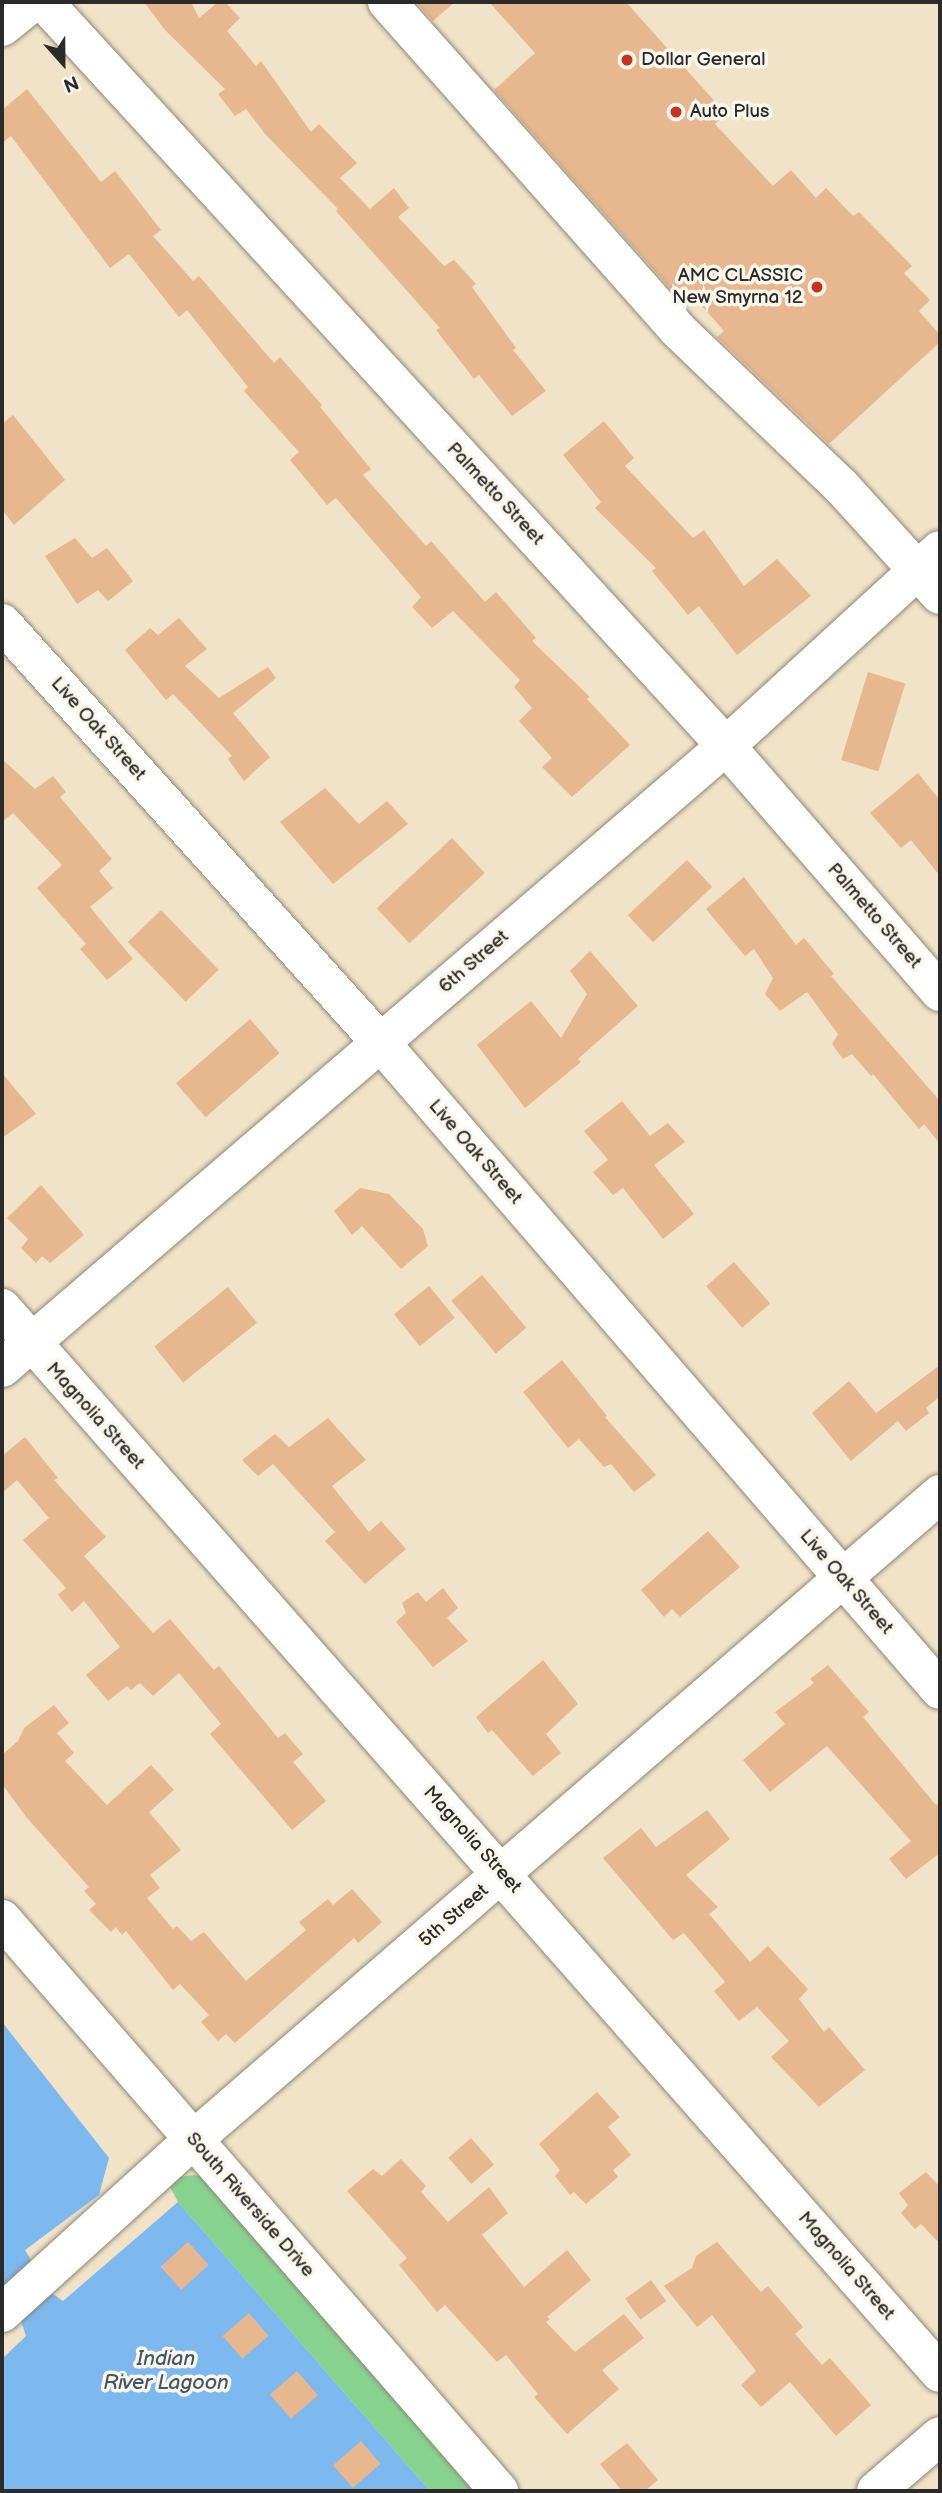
<!DOCTYPE html>
<style>
body{margin:0}
#map{position:relative;width:942px;height:2493px;overflow:hidden;background:#f1e3c7;font-family:"Balsamiq Sans",sans-serif}
div>[style]{position:absolute}
.green>*{inset:0;background:#88d28f}
.water>*{inset:0;background:#7db8ef}
.building>*{inset:0;background:#e7b78f;transform-origin:0 0}
.roads{filter:drop-shadow(0 0 2px #8e8779) drop-shadow(0 0 2px #8e8779)}
.minor>*{height:38px;margin:-19px;padding:0 19px;transform-origin:19px;border-radius:19px;background:#fff}
.dots>*{width:19px;height:19px;translate:-50% -50%;box-sizing:border-box;border:4px solid #fbf7ec;border-radius:50%}
span{translate:-50% -50%;white-space:nowrap;text-align:center;line-height:1.15;-webkit-text-stroke:7px #fbf7ec;paint-order:stroke}
.poi-label{font-size:19px;color:#2b2b2b}
.left{translate:0 -50%;text-align:left}
.right{translate:-100% -50%;text-align:right}
.street-label{font-size:19px;color:#2b2b2b}
.water-label{font-size:21px;color:#456;font-style:italic}
.frame{position:absolute;inset:0;border:4px solid #2b2b2b;pointer-events:none}
.north{position:absolute;left:28px;top:28px;width:70px;height:70px;-webkit-text-stroke:5px #fbf7ec;paint-order:stroke;rotate:159deg;font-size:19px;font-weight:700;line-height:28px;text-align:center;color:#2b2b2b}
.north::after{content:'';display:block;margin:auto;width:24px;height:32px;background:#2b2b2b;clip-path:polygon(50% 0,100% 100%,50% 72%,0 100%)}
</style>
<div id="map">
<div class="green">
<div style="clip-path:polygon(194px 2175px,205px 2177px,480px 2491px,430px 2491px,178px 2202px,169px 2185px,180px 2177px)"></div>
</div>
<div class="water">
<div style="clip-path:polygon(2px 2022px,109px 2158px,99px 2195px,25px 2250px,49px 2291px,63px 2301px,178px 2202px,430px 2491px,2px 2491px,2px 2359px,26px 2336px,19px 2315px,2px 2297px)"></div>
</div>
<div class="building">
<div style="clip-path:polygon(144px 2px,191px 2px,199px 18px,218px 2px,225px 2px,240px 18px,227px 31px,256px 66px,261px 61px,311px 132px,319px 124px,357px 163px,340px 178px,370px 209px,394px 188px,409px 208px,398px 217px,444px 266px,454px 260px,476px 284px,472px 287px,516px 348px,513px 350px,546px 391px,512px 416px,479px 375px,474px 379px,436px 330px,440px 328px,336px 211px,338px 209px,266px 135px,246px 109px,235px 116px,218px 94px,225px 89px,165px 30px)"></div>
<div style="clip-path:polygon(416px 2px,455px 2px,433px 21px)"></div>
<div style="clip-path:polygon(489px 2px,626px 2px,726px 114px,715px 124px,773px 186px,791px 170px,816px 198px,826px 188px,853px 216px,859px 212px,912px 266px,904px 273px,930px 300px,919px 311px,940px 335px,940px 342px,829px 444px,717px 337px,724px 331px,694px 297px,685px 305px,494px 90px,535px 53px)"></div>
<div style="clip-path:polygon(27px 89px,101px 182px,115px 171px,161px 230px,153px 236px,193px 281px,199px 276px,274px 363px,280px 357px,322px 405px,320px 407px,371px 469px,363px 475px,426px 546px,431px 541px,485px 602px,496px 592px,536px 638px,532px 641px,590px 697px,587px 699px,630px 745px,572px 797px,542px 767px,552px 758px,519px 721px,532px 708px,514px 687px,520px 680px,453px 611px,432px 628px,412px 607px,421px 597px,336px 498px,327px 505px,290px 460px,299px 452px,244px 391px,248px 387px,187px 310px,179px 317px,129px 254px,110px 268px,11px 136px,2px 143px,2px 110px)"></div>
<div style="clip-path:polygon(13px 415px,65px 480px,14px 525px,2px 510px,2px 424px)"></div>
<div style="clip-path:polygon(604px 421px,634px 458px,625px 466px,693px 538px,704px 530px,744px 586px,777px 559px,811px 596px,737px 655px,699px 606px,688px 615px,652px 571px,656px 568px,595px 508px,601px 502px,563px 455px)"></div>
<div style="clip-path:polygon(75px 538px,92px 558px,107px 548px,133px 581px,108px 601px,98px 590px,77px 604px,45px 556px)"></div>
<div style="clip-path:polygon(179px 618px,207px 649px,185px 666px,219px 698px,268px 667px,276px 678px,233px 713px,270px 757px,244px 781px,228px 759px,232px 756px,173px 694px,166px 700px,125px 650px,150px 628px,158px 635px)"></div>
<div style="left:868px;top:672px;width:39px;height:92px;rotate:17deg"></div>
<div style="clip-path:polygon(2px 759px,35px 789px,53px 776px,66px 792px,60px 797px,112px 859px,99px 871px,113px 888px,90px 907px,133px 959px,107px 980px,80px 949px,86px 944px,37px 888px,62px 865px,13px 813px,2px 822px)"></div>
<div style="clip-path:polygon(918px 773px,940px 800px,940px 876px,911px 840px,901px 848px,870px 813px)"></div>
<div style="clip-path:polygon(325px 788px,359px 824px,387px 801px,408px 824px,333px 884px,280px 822px)"></div>
<div style="left:452px;top:838px;width:48px;height:103px;rotate:47deg"></div>
<div style="left:687px;top:860px;width:37px;height:81px;rotate:47deg"></div>
<div style="clip-path:polygon(744px 877px,796px 945px,804px 938px,834px 974px,831px 976px,940px 1101px,940px 1144px,924px 1124px,919px 1129px,873px 1074px,871px 1076px,852px 1054px,843px 1059px,832px 1044px,838px 1034px,807px 992px,780px 1011px,765px 994px,773px 978px,754px 949px,745px 956px,706px 909px)"></div>
<div style="left:161px;top:910px;width:83px;height:46px;rotate:46deg"></div>
<div style="clip-path:polygon(590px 951px,638px 1006px,578px 1059px,581px 1062px,525px 1108px,477px 1045px,531px 1001px,561px 1038px,587px 994px,570px 971px)"></div>
<div style="left:250px;top:1019px;width:45px;height:98px;rotate:49deg"></div>
<div style="clip-path:polygon(2px 1073px,36px 1114px,2px 1138px)"></div>
<div style="clip-path:polygon(622px 1101px,650px 1136px,668px 1123px,685px 1142px,654px 1165px,694px 1214px,663px 1239px,623px 1188px,613px 1195px,593px 1172px,608px 1160px,584px 1131px)"></div>
<div style="clip-path:polygon(41px 1185px,84px 1235px,50px 1263px,42px 1256px,36px 1263px,21px 1248px,28px 1239px,7px 1218px)"></div>
<div style="clip-path:polygon(360px 1188px,389px 1194px,423px 1229px,428px 1246px,401px 1269px,362px 1226px,352px 1235px,334px 1211px)"></div>
<div style="left:734px;top:1262px;width:55px;height:37px;rotate:49deg"></div>
<div style="left:482px;top:1275px;width:69px;height:40px;rotate:50deg"></div>
<div style="left:429px;top:1286px;width:41px;height:45px;rotate:51deg"></div>
<div style="left:228px;top:1287px;width:46px;height:95px;rotate:51deg"></div>
<div style="clip-path:polygon(562px 1360px,607px 1416px,605px 1417px,656px 1475px,634px 1492px,611px 1464px,604px 1467px,579px 1439px,568px 1448px,523px 1392px)"></div>
<div style="clip-path:polygon(940px 1365px,940px 1396px,926px 1408px,929px 1413px,906px 1431px,898px 1421px,851px 1461px,812px 1413px,849px 1381px,876px 1413px)"></div>
<div style="clip-path:polygon(328px 1418px,366px 1460px,332px 1486px,369px 1532px,381px 1521px,406px 1549px,365px 1584px,325px 1541px,335px 1532px,273px 1464px,258px 1476px,242px 1460px,275px 1434px,289px 1447px)"></div>
<div style="clip-path:polygon(25px 1437px,58px 1478px,54px 1480px,106px 1537px,84px 1556px,153px 1633px,170px 1619px,214px 1670px,219px 1666px,278px 1738px,285px 1733px,303px 1754px,293px 1762px,326px 1801px,292px 1830px,210px 1734px,221px 1724px,179px 1673px,153px 1696px,140px 1683px,131px 1690px,127px 1686px,108px 1701px,86px 1675px,120px 1647px,84px 1601px,72px 1612px,58px 1595px,66px 1588px,23px 1540px,49px 1518px,17px 1480px,2px 1493px,2px 1456px)"></div>
<div style="clip-path:polygon(708px 1531px,740px 1567px,680px 1617px,672px 1609px,664px 1617px,641px 1590px)"></div>
<div style="clip-path:polygon(443px 1588px,458px 1608px,447px 1618px,468px 1641px,433px 1667px,396px 1622px,406px 1613px,402px 1603px,418px 1592px,426px 1602px)"></div>
<div style="clip-path:polygon(543px 1660px,578px 1704px,546px 1734px,561px 1753px,533px 1776px,492px 1730px,488px 1733px,476px 1717px)"></div>
<div style="clip-path:polygon(828px 1665px,869px 1712px,863px 1717px,935px 1804px,940px 1805px,940px 1853px,906px 1879px,889px 1859px,911px 1841px,827px 1746px,770px 1792px,743px 1760px,785px 1724px,775px 1712px,814px 1683px,810px 1679px)"></div>
<div style="clip-path:polygon(54px 1705px,69px 1723px,57px 1733px,74px 1753px,65px 1761px,107px 1805px,151px 1765px,174px 1790px,149px 1812px,181px 1850px,150px 1875px,160px 1888px,147px 1898px,173px 1929px,177px 1926px,191px 1941px,204px 1932px,246px 1981px,306px 1930px,299px 1922px,328px 1899px,333px 1905px,352px 1889px,382px 1922px,358px 1943px,354px 1938px,235px 2043px,226px 2034px,218px 2041px,201px 2022px,209px 2015px,180px 1984px,173px 1990px,126px 1931px,122px 1935px,116px 1927px,111px 1932px,89px 1910px,96px 1904px,84px 1891px,89px 1887px,27px 1818px,2px 1784px,2px 1755px,18px 1741px,24px 1728px)"></div>
<div style="clip-path:polygon(707px 1810px,730px 1839px,686px 1875px,718px 1907px,709px 1914px,750px 1962px,768px 1946px,808px 1989px,799px 1999px,824px 2032px,829px 2027px,865px 2070px,819px 2107px,771px 2057px,789px 2041px,757px 2007px,739px 2021px,714px 1991px,725px 1982px,684px 1933px,673px 1940px,603px 1858px,641px 1828px,656px 1847px)"></div>
<div style="clip-path:polygon(597px 2092px,620px 2117px,608px 2127px,631px 2155px,613px 2170px,618px 2177px,586px 2204px,574px 2192px,570px 2195px,555px 2176px,560px 2170px,539px 2144px)"></div>
<div style="left:471px;top:2138px;width:35px;height:30px;rotate:49deg"></div>
<div style="clip-path:polygon(401px 2159px,426px 2186px,421px 2192px,448px 2222px,489px 2187px,508px 2213px,482px 2235px,524px 2287px,567px 2250px,591px 2280px,547px 2317px,550px 2319px,546px 2322px,575px 2352px,624px 2314px,644px 2338px,602px 2370px,619px 2389px,567px 2434px,534px 2397px,538px 2394px,506px 2355px,497px 2362px,445px 2305px,437px 2312px,399px 2265px,407px 2258px,347px 2191px,373px 2169px,382px 2176px)"></div>
<div style="clip-path:polygon(926px 2172px,940px 2187px,940px 2244px,921px 2224px,915px 2229px,901px 2213px,908px 2205px,899px 2193px)"></div>
<div style="left:188px;top:2242px;width:31px;height:37px;rotate:48deg"></div>
<div style="clip-path:polygon(717px 2242px,761px 2292px,768px 2286px,803px 2327px,795px 2334px,822px 2365px,830px 2358px,871px 2405px,836px 2436px,790px 2382px,761px 2407px,741px 2385px,756px 2371px,712px 2315px,697px 2327px,664px 2286px,692px 2268px,696px 2256px)"></div>
<div style="left:651px;top:2280px;width:26px;height:32px;rotate:54deg"></div>
<div style="left:249px;top:2313px;width:30px;height:35px;rotate:49deg"></div>
<div style="left:297px;top:2371px;width:32px;height:36px;rotate:49deg"></div>
<div style="left:361px;top:2441px;width:30px;height:37px;rotate:49deg"></div>
<div style="clip-path:polygon(627px 2443px,658px 2480px,645px 2491px,622px 2491px,600px 2464px)"></div>
</div>
<div class="roads">
<div class="minor">
<div style="left:44px;top:2px;width:1009px;rotate:47.49deg"></div>
<div style="left:726px;top:746px;width:326px;rotate:49deg"></div>
<div style="left:387px;top:2px;width:437px;rotate:48.4deg"></div>
<div style="left:677px;top:329px;width:227px;rotate:43.8deg"></div>
<div style="left:841px;top:486px;width:147px;rotate:47.8deg"></div>
<div style="left:2px;top:27px;width:40px;rotate:-39deg"></div>
<div style="left:2px;top:623px;width:564px;rotate:47.94deg"></div>
<div style="left:380px;top:1042px;width:856px;rotate:49.17deg"></div>
<div style="left:2px;top:1308px;width:1419px;rotate:48.63deg"></div>
<div style="left:2px;top:1368px;width:954px;rotate:-40.67deg"></div>
<div style="left:726px;top:746px;width:290px;rotate:-42.5deg"></div>
<div style="left:2px;top:1919px;width:758px;rotate:49.01deg"></div>
<div style="left:2px;top:2313px;width:258px;rotate:-42.2deg"></div>
<div style="left:193px;top:2140px;width:988px;rotate:-40.85deg"></div>
<div style="left:876px;top:2491px;width:84px;rotate:-40.7deg"></div>
</div>
</div>
<div class="dots">
<div style="left:627px;top:60px;background:#c8321e"></div>
<div style="left:676px;top:112px;background:#c8321e"></div>
<div style="left:817px;top:287px;background:#c8321e"></div>
</div>
<div class="poi-label">
<span class="left" style="left:641px;top:60px">Dollar General</span>
<span class="left" style="left:690px;top:112px">Auto Plus</span>
<span class="right" style="left:803px;top:287px">AMC CLASSIC<br>New Smyrna 12</span>
</div>
<div class="street-label">
<span style="left:495px;top:494px;rotate:47deg">Palmetto Street</span>
<span style="left:98px;top:729px;rotate:48deg">Live Oak Street</span>
<span style="left:874px;top:916px;rotate:49deg">Palmetto Street</span>
<span style="left:474px;top:962px;rotate:-41deg">6th Street</span>
<span style="left:475px;top:1152px;rotate:49deg">Live Oak Street</span>
<span style="left:95px;top:1416px;rotate:48deg">Magnolia Street</span>
<span style="left:846px;top:1582px;rotate:49deg">Live Oak Street</span>
<span style="left:472px;top:1840px;rotate:48deg">Magnolia Street</span>
<span style="left:454px;top:1916px;rotate:-41deg">5th Street</span>
<span style="left:250px;top:2205px;rotate:49deg">South Riverside Drive</span>
<span style="left:846px;top:2266px;rotate:49deg">Magnolia Street</span>
</div>
<div class="water-label">
<span style="left:166px;top:2371px">Indian<br>River Lagoon</span>
</div>
<div class="frame"></div>
<div class="north">N</div>
</div>
